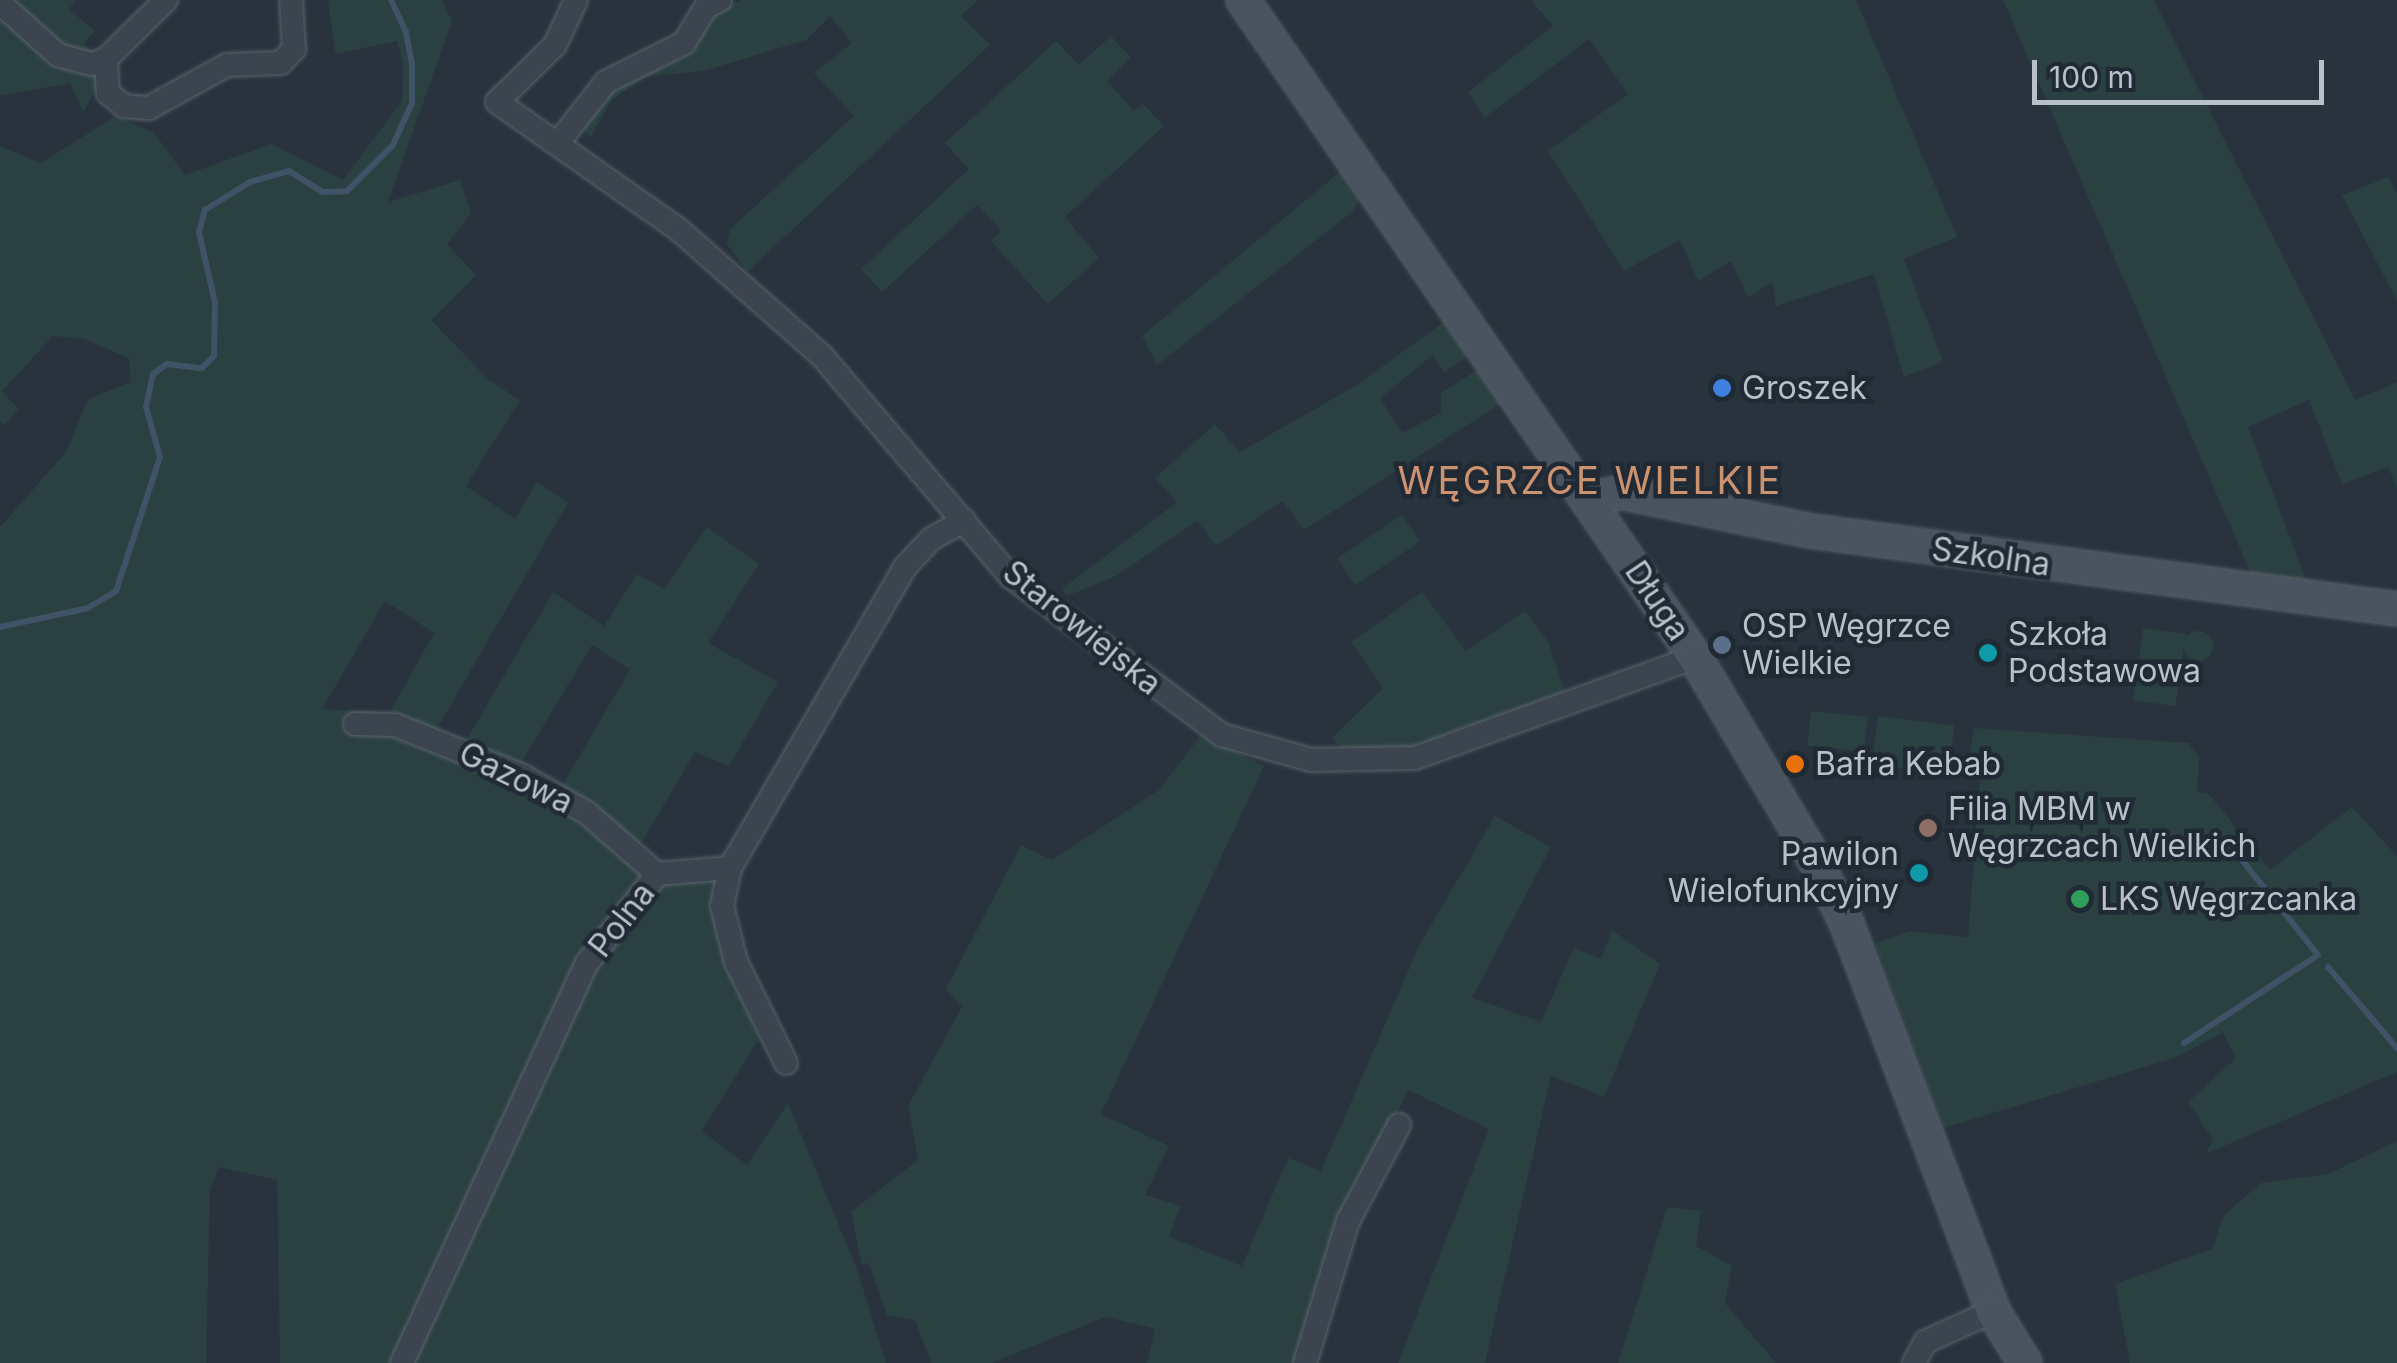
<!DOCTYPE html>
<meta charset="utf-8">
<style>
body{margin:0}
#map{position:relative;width:2397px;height:1363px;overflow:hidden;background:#28333e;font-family:Inter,sans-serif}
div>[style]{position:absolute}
.green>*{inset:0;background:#2b4040;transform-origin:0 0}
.round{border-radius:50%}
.stream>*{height:6px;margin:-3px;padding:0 3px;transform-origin:3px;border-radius:3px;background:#3f5266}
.roads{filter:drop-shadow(0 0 2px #59636c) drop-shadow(0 0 2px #59636c)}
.street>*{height:22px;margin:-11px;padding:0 11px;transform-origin:11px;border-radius:11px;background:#3c454f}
.secondary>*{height:32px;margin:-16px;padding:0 16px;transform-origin:16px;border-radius:16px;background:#4a5461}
.dots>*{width:28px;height:28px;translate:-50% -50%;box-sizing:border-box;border:5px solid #202a34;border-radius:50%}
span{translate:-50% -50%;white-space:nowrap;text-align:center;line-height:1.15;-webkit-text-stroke:9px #202a34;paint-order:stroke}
.poi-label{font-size:32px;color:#b8c0c9}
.left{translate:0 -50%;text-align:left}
.right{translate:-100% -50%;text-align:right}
.street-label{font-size:32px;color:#b8c0c9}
.quarter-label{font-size:38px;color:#cd9270;letter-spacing:2.5px}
.scale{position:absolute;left:2032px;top:60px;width:292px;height:45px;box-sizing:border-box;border:5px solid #b8c0c9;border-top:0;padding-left:12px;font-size:30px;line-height:35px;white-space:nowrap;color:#b8c0c9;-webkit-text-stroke:8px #202a34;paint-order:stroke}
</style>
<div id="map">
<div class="green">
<div style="clip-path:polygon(7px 0,76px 0,69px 9px,95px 31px,84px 44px,98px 56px,69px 55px)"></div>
<div style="clip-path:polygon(evenodd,328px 0,442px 0,452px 21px,388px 202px,460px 180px,471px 213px,447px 244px,476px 275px,431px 320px,489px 380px,520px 400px,466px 486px,515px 519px,537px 482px,568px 503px,435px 732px,390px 712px,372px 729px,459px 759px,549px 801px,608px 835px,652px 879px,719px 880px,735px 981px,760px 1037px,702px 1131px,747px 1165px,788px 1103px,857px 1269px,886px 1363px,280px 1363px,277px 1180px,219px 1167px,210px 1189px,206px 1363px,0 1363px,0 527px,66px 452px,88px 399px,131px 382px,129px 358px,84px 339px,53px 336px,2px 391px,19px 409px,5px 425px,0 421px,0 146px,41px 163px,116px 116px,154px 133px,185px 175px,271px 144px,343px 180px,402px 101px,403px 64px,397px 41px,335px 54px,328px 0,385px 601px,434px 633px,390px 712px,322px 709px,385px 601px)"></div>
<div style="clip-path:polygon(741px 0,978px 0,961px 16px,990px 45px,747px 272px,727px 244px,730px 229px,854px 116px,814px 73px,852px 43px,830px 16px,806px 40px,704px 71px,647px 76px,612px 100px,590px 138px,582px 124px,603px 94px,714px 11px)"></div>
<div style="clip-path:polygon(1531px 0,1856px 0,1957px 237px,1904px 259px,1943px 362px,1904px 377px,1874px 274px,1776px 306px,1772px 282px,1748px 298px,1731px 261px,1698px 281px,1680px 240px,1624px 271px,1548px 151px,1628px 94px,1589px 39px,1485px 118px,1468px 92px,1553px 26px)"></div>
<div style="clip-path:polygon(2003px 0,2154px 0,2355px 400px,2397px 382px,2397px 487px,2388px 467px,2342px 484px,2309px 400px,2248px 427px,2308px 585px,2255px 583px)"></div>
<div style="clip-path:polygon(0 12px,57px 64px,77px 73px,94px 69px,98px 87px,83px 112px,70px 83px,0 96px)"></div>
<div style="clip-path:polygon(1111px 36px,1131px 58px,1107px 81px,1134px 111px,1143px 104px,1164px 126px,1065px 217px,1099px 258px,1048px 304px,991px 241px,1001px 230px,977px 205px,882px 292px,861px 269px,969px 169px,945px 143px,1056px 41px,1079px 65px)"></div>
<div style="clip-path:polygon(1341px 171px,1360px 199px,1352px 212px,1157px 365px,1142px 336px)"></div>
<div style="clip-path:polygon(2389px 177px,2397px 193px,2397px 301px,2342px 195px)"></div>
<div style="clip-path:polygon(1444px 322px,1469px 355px,1444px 373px,1433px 355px,1380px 398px,1402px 433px,1441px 413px,1441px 393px,1479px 369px,1503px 402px,1304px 530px,1282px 501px,1216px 546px,1197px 521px,1116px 576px,1067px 596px,1062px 589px,1177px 502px,1155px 478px,1215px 424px,1240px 452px,1357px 385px)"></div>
<div style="left:1402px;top:515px;width:32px;height:78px;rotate:56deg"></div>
<div style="clip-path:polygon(707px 527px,759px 564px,708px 643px,778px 682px,729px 766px,695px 752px,639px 847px,561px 788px,630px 669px,592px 645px,518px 768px,464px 744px,553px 592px,604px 626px,637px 574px,664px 589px)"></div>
<div style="clip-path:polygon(1422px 592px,1466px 651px,1525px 611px,1548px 641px,1566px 694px,1451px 739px,1393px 752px,1341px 747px,1332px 738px,1383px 688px,1351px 642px)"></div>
<div style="left:2143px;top:628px;width:43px;height:73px;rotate:8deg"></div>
<div class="round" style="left:2183px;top:631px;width:30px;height:30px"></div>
<div style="left:1811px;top:711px;width:57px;height:35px;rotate:6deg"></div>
<div style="left:1878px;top:716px;width:77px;height:49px;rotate:7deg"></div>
<div style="clip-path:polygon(1974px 728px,2189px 743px,2199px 757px,2197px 792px,2209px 794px,2270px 870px,2352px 807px,2397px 856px,2397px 1072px,2205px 1154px,2213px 1140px,2188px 1102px,2236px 1058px,2223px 1033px,2174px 1058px,1944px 1128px,1875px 944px,1909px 931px,1968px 937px,1980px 780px,1965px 780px)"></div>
<div style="clip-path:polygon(1202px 734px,1264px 766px,1101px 1114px,1169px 1146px,1145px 1195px,1181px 1206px,1169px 1237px,1242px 1266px,1288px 1158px,1321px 1171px,1420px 944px,1495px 816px,1551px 847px,1472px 998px,1541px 1022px,1574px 948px,1601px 959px,1612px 930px,1660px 964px,1604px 1097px,1551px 1076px,1485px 1363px,1398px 1363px,1489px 1129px,1408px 1090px,1328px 1253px,1294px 1363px,1147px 1363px,1155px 1329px,1106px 1317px,992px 1363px,931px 1363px,915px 1320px,887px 1315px,869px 1263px,862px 1265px,851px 1212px,918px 1160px,908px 1106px,962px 1007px,946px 989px,1021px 845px,1052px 860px,1159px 790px)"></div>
<div style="clip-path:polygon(2397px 1141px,2397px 1363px,2130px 1363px,2115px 1284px,2212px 1249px,2224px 1215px,2261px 1183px,2328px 1174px)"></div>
<div style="clip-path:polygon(1667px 1207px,1701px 1211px,1696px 1246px,1732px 1266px,1725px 1303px,1776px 1363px,1618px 1363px)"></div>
</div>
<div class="stream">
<div style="left:0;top:627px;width:90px;rotate:-12.2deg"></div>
<div style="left:88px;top:608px;width:33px;rotate:-31deg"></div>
<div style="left:116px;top:591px;width:141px;rotate:-71.8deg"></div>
<div style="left:160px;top:457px;width:52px;rotate:-105.6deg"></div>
<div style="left:146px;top:407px;width:34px;rotate:-78deg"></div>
<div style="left:153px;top:374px;width:17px;rotate:-36deg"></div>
<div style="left:167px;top:364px;width:35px;rotate:7deg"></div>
<div style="left:202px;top:368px;width:17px;rotate:-45deg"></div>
<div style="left:214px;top:356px;width:53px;rotate:-88.9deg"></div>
<div style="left:215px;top:303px;width:73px;rotate:-102.7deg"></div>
<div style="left:199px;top:232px;width:23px;rotate:-75deg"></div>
<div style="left:205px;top:210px;width:53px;rotate:-31.9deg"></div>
<div style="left:250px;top:182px;width:41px;rotate:-15.8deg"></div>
<div style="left:289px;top:171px;width:39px;rotate:32deg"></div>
<div style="left:322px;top:192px;width:25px;rotate:-2deg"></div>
<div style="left:347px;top:191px;width:65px;rotate:-45deg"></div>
<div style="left:393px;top:145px;width:46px;rotate:-65.7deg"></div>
<div style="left:412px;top:103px;width:39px;rotate:-90deg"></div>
<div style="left:412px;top:64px;width:33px;rotate:-101deg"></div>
<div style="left:406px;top:32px;width:35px;rotate:-115deg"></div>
<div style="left:2328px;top:967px;width:106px;rotate:49.6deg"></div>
<div style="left:2184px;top:1043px;width:160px;rotate:-33.3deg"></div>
<div style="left:2318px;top:955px;width:149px;rotate:-128.7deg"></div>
</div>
<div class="roads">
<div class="street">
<div style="left:576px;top:0;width:50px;rotate:115deg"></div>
<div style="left:555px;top:45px;width:81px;rotate:135.5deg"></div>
<div style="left:497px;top:102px;width:221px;rotate:35.1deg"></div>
<div style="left:678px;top:229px;width:192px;rotate:41.4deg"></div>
<div style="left:822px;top:356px;width:289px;rotate:49.5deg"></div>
<div style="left:1010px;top:576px;width:265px;rotate:36.9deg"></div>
<div style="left:1222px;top:735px;width:92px;rotate:15.7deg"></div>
<div style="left:1311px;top:760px;width:104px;rotate:-1.1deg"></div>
<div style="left:1415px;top:758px;width:298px;rotate:-19.8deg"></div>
<div style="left:0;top:3px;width:78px;rotate:41.9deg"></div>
<div style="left:58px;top:55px;width:35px;rotate:15deg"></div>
<div style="left:92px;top:64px;width:15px;rotate:-20deg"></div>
<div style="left:106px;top:59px;width:84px;rotate:-44.5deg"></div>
<div style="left:106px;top:59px;width:34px;rotate:87deg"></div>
<div style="left:108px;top:93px;width:21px;rotate:39deg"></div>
<div style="left:124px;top:106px;width:25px;rotate:5deg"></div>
<div style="left:149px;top:108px;width:89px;rotate:-28.9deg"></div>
<div style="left:227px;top:65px;width:54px;rotate:-2.1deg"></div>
<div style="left:281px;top:63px;width:19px;rotate:-47deg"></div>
<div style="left:294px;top:49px;width:49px;rotate:-93.5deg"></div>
<div style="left:557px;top:144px;width:79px;rotate:-51.7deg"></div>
<div style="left:606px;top:82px;width:87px;rotate:-26.6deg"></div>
<div style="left:684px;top:43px;width:42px;rotate:-58.6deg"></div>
<div style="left:706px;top:7px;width:16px;rotate:-27deg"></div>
<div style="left:355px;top:724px;width:40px;rotate:1.4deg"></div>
<div style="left:395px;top:725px;width:138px;rotate:21.7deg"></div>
<div style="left:523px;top:776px;width:74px;rotate:30deg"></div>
<div style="left:587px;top:813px;width:93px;rotate:41.1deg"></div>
<div style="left:786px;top:1063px;width:113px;rotate:-116.3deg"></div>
<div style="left:736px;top:962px;width:58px;rotate:-104deg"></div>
<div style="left:722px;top:906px;width:39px;rotate:-78deg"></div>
<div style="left:730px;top:868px;width:348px;rotate:-59.8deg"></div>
<div style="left:905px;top:567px;width:38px;rotate:-47deg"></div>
<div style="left:931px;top:539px;width:38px;rotate:-29deg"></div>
<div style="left:402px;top:1363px;width:441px;rotate:-65.2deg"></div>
<div style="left:587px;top:963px;width:113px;rotate:-51.8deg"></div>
<div style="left:657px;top:874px;width:73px;rotate:-4.7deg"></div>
<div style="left:1305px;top:1363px;width:148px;rotate:-73.2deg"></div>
<div style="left:1348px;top:1221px;width:109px;rotate:-62deg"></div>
<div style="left:1914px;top:1363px;width:24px;rotate:-62deg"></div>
<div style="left:1925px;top:1342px;width:75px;rotate:-24.5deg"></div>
</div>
<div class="secondary">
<div style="left:1243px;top:0;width:797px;rotate:55.47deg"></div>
<div style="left:1695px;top:657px;width:242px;rotate:59.4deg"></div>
<div style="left:1818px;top:865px;width:66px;rotate:63.8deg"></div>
<div style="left:1847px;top:924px;width:414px;rotate:69.3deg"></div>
<div style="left:1993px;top:1311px;width:61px;rotate:58.4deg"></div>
<div style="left:1589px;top:499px;width:33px;rotate:-12deg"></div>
<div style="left:1621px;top:492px;width:194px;rotate:11.6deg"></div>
<div style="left:1811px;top:531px;width:591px;rotate:7.58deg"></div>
</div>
</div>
<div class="dots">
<div style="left:1722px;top:388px;background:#3f7fe0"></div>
<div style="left:1722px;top:645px;background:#5c6f8a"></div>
<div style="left:1988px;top:653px;background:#0f9aa8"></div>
<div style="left:1795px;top:764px;background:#e8710a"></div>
<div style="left:1928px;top:828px;background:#8d6e63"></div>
<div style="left:1919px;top:873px;background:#0f9aa8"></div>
<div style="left:2080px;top:899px;background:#2e9e5b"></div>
</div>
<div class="poi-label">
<span class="left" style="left:1742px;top:388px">Groszek</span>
<span class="left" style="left:1742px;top:645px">OSP Węgrzce<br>Wielkie</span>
<span class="left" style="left:2008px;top:653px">Szkoła<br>Podstawowa</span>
<span class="left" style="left:1815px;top:764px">Bafra Kebab</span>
<span class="left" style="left:1948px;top:828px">Filia MBM w<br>Węgrzcach Wielkich</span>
<span class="right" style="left:1899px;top:873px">Pawilon<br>Wielofunkcyjny</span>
<span class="left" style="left:2100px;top:899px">LKS Węgrzcanka</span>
</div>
<div class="street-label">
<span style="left:1991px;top:557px;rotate:8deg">Szkolna</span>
<span style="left:1657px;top:601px;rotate:56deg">Długa</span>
<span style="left:1082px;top:628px;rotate:39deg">Starowiejska</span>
<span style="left:516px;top:778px;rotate:26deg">Gazowa</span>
<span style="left:622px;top:920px;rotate:-52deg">Polna</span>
</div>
<div class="quarter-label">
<span style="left:1590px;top:481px">WĘGRZCE WIELKIE</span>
</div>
<div class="scale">100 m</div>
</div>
